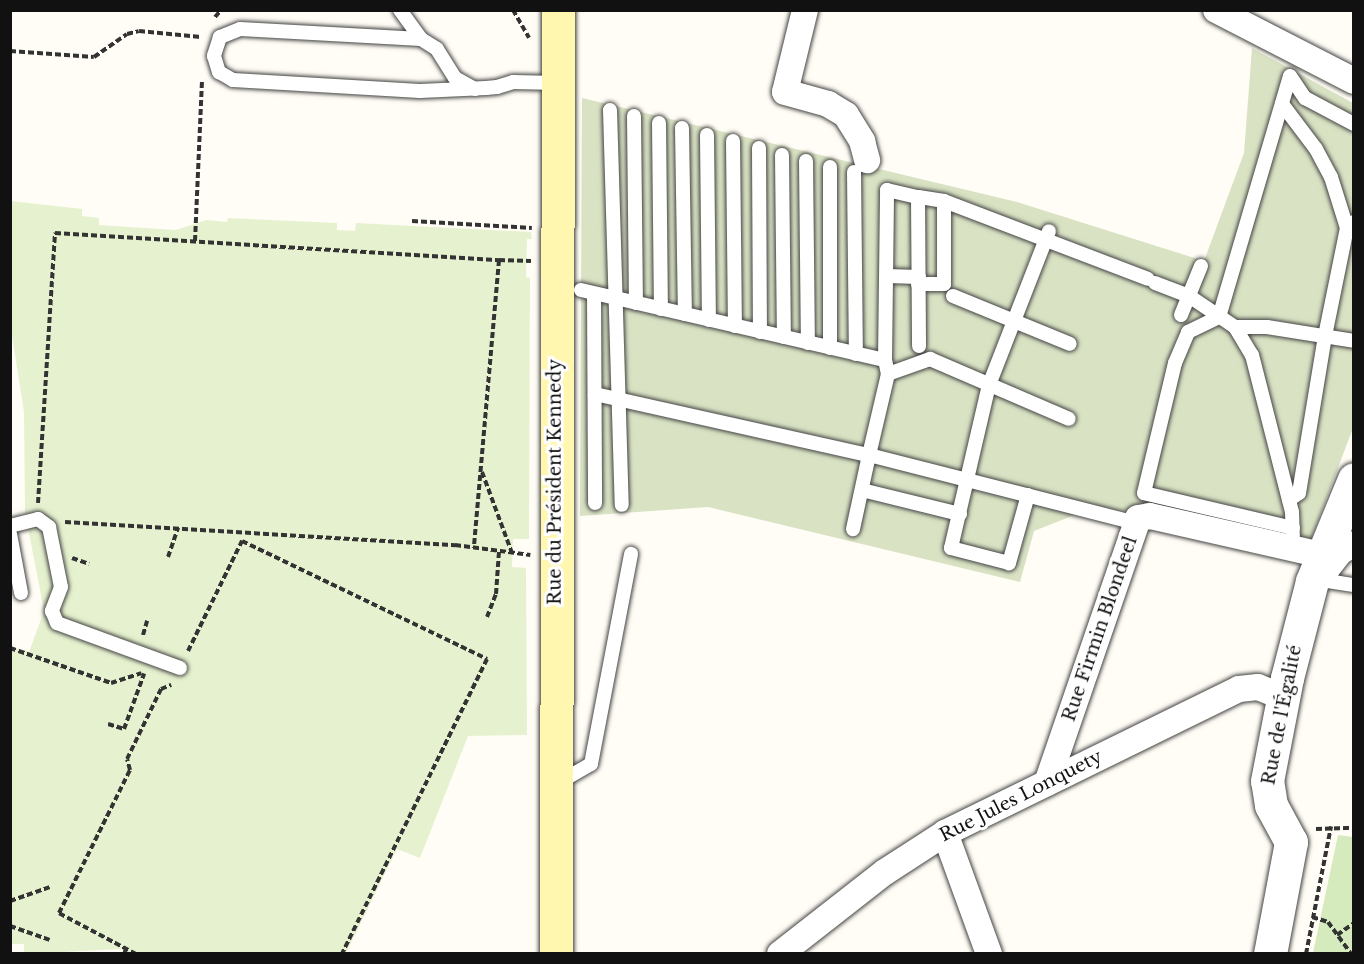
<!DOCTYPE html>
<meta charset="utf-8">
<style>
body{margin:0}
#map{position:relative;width:1364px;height:964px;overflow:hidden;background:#fffdf5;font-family:"Libre Baskerville",serif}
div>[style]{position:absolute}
.green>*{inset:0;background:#d5ebbd}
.cemetery>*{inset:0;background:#d9e3c4}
.pitch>*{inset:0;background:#e6f2cf}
.path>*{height:4px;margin-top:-2px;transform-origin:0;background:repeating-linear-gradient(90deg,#333 0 6px,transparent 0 9px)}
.roads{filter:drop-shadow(0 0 2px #444) drop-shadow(0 0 2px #444)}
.service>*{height:14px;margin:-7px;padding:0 7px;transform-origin:7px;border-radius:7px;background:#fff}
.minor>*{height:26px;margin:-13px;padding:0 13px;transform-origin:13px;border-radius:13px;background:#fff}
.tertiary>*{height:33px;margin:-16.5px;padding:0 16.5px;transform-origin:16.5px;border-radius:16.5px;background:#fff}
.secondary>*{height:33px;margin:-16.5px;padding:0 16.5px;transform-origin:16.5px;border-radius:16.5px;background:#fff6b0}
span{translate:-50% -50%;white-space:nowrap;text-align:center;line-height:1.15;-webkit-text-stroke:6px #fff;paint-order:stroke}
.street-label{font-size:18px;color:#111}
.frame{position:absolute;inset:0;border:12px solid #111;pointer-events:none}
</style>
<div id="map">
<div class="green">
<div style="clip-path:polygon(1338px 835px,1353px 837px,1353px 953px,1313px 953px)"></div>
</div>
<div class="cemetery">
<div style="clip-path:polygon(1252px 48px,1353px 103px,1353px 428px,1308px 547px,1146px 510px,1082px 512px,1034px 531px,1020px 582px,708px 507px,580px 516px,582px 98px,1017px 202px,1204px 261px,1244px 153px)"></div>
</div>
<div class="pitch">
<div style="clip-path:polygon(11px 201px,82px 209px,82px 216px,99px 218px,99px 225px,176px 230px,206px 220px,227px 222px,228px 218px,337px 223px,337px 230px,355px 231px,356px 223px,531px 232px,532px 239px,527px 239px,526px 277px,530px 278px,529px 539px,513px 539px,512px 567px,526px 568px,527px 735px,468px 736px,420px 858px,397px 849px,346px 953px,126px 954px,122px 949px,24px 954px,24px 944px,11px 944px,10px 646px,29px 652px,44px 611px,25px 512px,24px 412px,10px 323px)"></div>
</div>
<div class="path">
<div style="left:513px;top:10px;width:32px;rotate:60deg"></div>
<div style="left:215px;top:17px;width:9px;rotate:-49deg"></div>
<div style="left:10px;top:51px;width:84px;rotate:4.1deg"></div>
<div style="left:94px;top:57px;width:40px;rotate:-34.9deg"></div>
<div style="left:127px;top:34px;width:12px;rotate:-14deg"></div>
<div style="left:139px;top:31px;width:62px;rotate:5.5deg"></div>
<div style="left:412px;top:221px;width:120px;rotate:3.3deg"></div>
<div style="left:195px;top:241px;width:161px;rotate:-87.5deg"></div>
<div style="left:499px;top:260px;width:32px;rotate:2deg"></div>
<div style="left:482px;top:472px;width:86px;rotate:69.7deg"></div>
<div style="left:38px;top:503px;width:271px;rotate:-86.4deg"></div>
<div style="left:55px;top:233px;width:445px;rotate:3.5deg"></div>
<div style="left:499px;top:260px;width:289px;rotate:95deg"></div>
<div style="left:65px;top:522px;width:391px;rotate:3.4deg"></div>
<div style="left:455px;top:545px;width:76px;rotate:7.6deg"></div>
<div style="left:168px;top:557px;width:31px;rotate:-71deg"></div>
<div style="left:72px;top:558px;width:18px;rotate:19deg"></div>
<div style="left:487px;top:617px;width:25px;rotate:-69deg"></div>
<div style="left:496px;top:594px;width:43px;rotate:-86deg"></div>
<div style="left:143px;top:635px;width:15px;rotate:-74deg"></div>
<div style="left:10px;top:648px;width:107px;rotate:19.1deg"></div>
<div style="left:111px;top:683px;width:32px;rotate:-18deg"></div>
<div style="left:188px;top:651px;width:123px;rotate:-63.9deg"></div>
<div style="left:242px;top:541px;width:272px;rotate:25.7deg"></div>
<div style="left:487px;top:659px;width:329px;rotate:116.2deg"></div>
<div style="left:108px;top:724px;width:17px;rotate:17deg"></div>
<div style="left:124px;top:729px;width:59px;rotate:-70deg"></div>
<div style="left:1316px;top:829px;width:38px;rotate:-2deg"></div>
<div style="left:10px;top:901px;width:42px;rotate:-19.3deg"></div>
<div style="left:1312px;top:917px;width:17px;rotate:17deg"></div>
<div style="left:1328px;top:922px;width:39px;rotate:54deg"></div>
<div style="left:10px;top:926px;width:42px;rotate:19.3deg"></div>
<div style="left:1337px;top:935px;width:21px;rotate:-35deg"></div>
<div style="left:124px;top:954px;width:8px;rotate:-67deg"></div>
<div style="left:136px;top:954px;width:87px;rotate:-152deg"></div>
<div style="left:59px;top:913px;width:160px;rotate:-63.6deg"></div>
<div style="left:130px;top:770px;width:11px;rotate:-105deg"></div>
<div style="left:127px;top:759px;width:78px;rotate:-64.1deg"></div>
<div style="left:161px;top:689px;width:11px;rotate:-22deg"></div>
<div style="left:1306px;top:954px;width:130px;rotate:-78.9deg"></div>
</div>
<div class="roads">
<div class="service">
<div style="left:400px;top:10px;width:36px;rotate:54deg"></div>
<div style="left:475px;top:89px;width:23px;rotate:-151deg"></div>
<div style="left:455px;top:78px;width:34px;rotate:-122deg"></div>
<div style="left:437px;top:49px;width:19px;rotate:-148deg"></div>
<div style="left:421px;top:39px;width:181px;rotate:-176.8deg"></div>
<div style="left:240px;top:29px;width:22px;rotate:158deg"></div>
<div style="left:220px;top:37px;width:20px;rotate:108deg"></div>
<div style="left:214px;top:56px;width:17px;rotate:73deg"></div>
<div style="left:219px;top:72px;width:16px;rotate:30deg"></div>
<div style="left:233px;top:80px;width:187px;rotate:3.4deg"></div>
<div style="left:420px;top:91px;width:66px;rotate:-2.6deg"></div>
<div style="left:486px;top:88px;width:11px;rotate:-5deg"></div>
<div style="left:497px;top:87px;width:17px;rotate:-17deg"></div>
<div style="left:513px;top:82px;width:45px;rotate:1.3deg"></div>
<div style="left:1282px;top:104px;width:56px;rotate:52.9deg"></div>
<div style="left:1316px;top:149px;width:32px;rotate:62deg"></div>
<div style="left:1331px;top:177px;width:53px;rotate:72.6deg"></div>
<div style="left:610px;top:110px;width:395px;rotate:88.3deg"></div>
<div style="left:634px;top:116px;width:187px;rotate:89.4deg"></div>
<div style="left:659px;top:123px;width:186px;rotate:89.4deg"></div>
<div style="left:682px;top:128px;width:186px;rotate:89.1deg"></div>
<div style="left:707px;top:135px;width:185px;rotate:89.4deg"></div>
<div style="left:733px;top:141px;width:185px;rotate:89.4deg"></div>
<div style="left:759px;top:148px;width:184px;rotate:89.7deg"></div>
<div style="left:782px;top:155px;width:182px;rotate:89.4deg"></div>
<div style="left:806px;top:161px;width:182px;rotate:89.4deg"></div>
<div style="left:854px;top:172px;width:182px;rotate:89.4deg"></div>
<div style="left:944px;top:201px;width:218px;rotate:20.9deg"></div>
<div style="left:887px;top:276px;width:32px;rotate:2deg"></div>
<div style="left:1155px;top:283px;width:36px;rotate:21deg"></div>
<div style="left:1189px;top:296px;width:55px;rotate:34deg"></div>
<div style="left:1235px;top:327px;width:33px;rotate:59deg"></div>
<div style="left:1252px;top:355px;width:162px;rotate:75.7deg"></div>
<div style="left:1292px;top:512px;width:24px;rotate:88deg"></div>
<div style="left:918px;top:284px;width:26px"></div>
<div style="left:944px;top:284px;width:83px;rotate:-90deg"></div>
<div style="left:944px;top:201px;width:26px;rotate:-171deg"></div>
<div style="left:581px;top:290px;width:312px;rotate:13deg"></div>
<div style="left:885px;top:360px;width:14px;rotate:78deg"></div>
<div style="left:888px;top:374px;width:83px;rotate:103.2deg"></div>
<div style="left:869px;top:455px;width:276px;rotate:14.3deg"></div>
<div style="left:594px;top:294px;width:209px;rotate:89.7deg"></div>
<div style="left:953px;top:296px;width:126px;rotate:22.3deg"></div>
<div style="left:1181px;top:315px;width:53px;rotate:-67.8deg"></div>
<div style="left:1235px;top:327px;width:32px"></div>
<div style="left:1267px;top:327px;width:88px;rotate:9.1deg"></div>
<div style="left:830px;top:348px;width:181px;rotate:-90deg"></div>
<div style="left:885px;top:360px;width:170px;rotate:-89.3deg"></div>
<div style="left:887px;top:190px;width:32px;rotate:13deg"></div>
<div style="left:918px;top:197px;width:149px;rotate:89.6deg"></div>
<div style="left:888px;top:374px;width:45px;rotate:-19.7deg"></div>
<div style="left:930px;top:359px;width:151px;rotate:23.3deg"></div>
<div style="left:595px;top:394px;width:281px;rotate:12.6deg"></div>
<div style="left:869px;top:455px;width:76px;rotate:102.2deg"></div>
<div style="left:862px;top:490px;width:101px;rotate:13.8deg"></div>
<div style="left:1028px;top:495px;width:71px;rotate:105.6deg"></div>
<div style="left:1009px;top:563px;width:60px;rotate:-165.5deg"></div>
<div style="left:951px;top:548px;width:167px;rotate:-76.9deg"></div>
<div style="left:989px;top:385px;width:165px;rotate:-68.7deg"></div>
<div style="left:1289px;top:500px;width:12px;rotate:-35deg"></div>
<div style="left:1299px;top:493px;width:159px;rotate:-80.6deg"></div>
<div style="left:1325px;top:336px;width:110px;rotate:-78.5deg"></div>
<div style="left:1347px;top:228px;width:9px;rotate:-41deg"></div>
<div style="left:10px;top:526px;width:29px;rotate:-14deg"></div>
<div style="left:38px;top:519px;width:14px;rotate:36deg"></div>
<div style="left:49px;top:527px;width:61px;rotate:78.7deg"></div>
<div style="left:61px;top:587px;width:26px;rotate:111deg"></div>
<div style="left:52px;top:611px;width:13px;rotate:67deg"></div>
<div style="left:57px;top:623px;width:131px;rotate:20.1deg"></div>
<div style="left:1293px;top:528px;width:153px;rotate:-166.8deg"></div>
<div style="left:1144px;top:493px;width:134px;rotate:-76.6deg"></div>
<div style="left:1175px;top:363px;width:34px;rotate:-67deg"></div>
<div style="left:1188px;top:332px;width:34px;rotate:-26deg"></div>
<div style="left:1219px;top:317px;width:251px;rotate:-73.6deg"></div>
<div style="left:1290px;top:76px;width:27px;rotate:56deg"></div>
<div style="left:1305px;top:98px;width:55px;rotate:28deg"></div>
<div style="left:10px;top:534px;width:60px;rotate:79.4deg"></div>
<div style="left:1315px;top:579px;width:39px;rotate:9deg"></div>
<div style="left:558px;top:783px;width:38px;rotate:-30deg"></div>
<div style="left:591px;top:764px;width:214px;rotate:-79.2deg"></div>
</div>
<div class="minor">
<div style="left:805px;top:10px;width:84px;rotate:103.7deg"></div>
<div style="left:785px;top:92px;width:45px;rotate:15.6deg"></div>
<div style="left:828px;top:104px;width:21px;rotate:31deg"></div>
<div style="left:846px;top:115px;width:31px;rotate:58deg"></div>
<div style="left:862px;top:141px;width:20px;rotate:75deg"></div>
<div style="left:1216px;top:10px;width:155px;rotate:27.2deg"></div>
<div style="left:1322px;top:575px;width:31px;rotate:-52deg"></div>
<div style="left:1341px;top:551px;width:15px;rotate:-28deg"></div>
<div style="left:1047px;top:783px;width:280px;rotate:-71deg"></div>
<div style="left:1138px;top:518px;width:12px;rotate:-9deg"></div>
<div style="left:1150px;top:516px;width:176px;rotate:12.8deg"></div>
<div style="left:945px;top:833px;width:129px;rotate:70deg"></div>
<div style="left:780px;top:954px;width:133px;rotate:-38deg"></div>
<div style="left:885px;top:872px;width:72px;rotate:-33deg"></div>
<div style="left:945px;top:833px;width:327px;rotate:-26.1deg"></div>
<div style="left:1239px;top:689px;width:19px;rotate:-6deg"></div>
<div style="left:1258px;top:687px;width:27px;rotate:22deg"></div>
</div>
<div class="tertiary">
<div style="left:1270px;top:954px;width:114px;rotate:-79.4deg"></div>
<div style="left:1291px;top:842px;width:42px;rotate:-118.4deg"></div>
<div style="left:1271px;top:805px;width:24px;rotate:-99deg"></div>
<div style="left:1267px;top:781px;width:105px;rotate:-79deg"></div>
<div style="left:1287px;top:678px;width:100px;rotate:-75.5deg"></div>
<div style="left:1312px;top:581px;width:110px;rotate:-67.6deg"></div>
</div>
<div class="secondary">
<div style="left:556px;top:954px;width:944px;rotate:-89.88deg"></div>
</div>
</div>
<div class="street-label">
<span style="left:555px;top:482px;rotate:-90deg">Rue du Président Kennedy</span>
<span style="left:1100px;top:629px;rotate:-71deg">Rue Firmin Blondeel</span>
<span style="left:1282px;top:715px;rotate:-79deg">Rue de l'Égalité</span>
<span style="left:1021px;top:796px;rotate:-27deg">Rue Jules Lonquety</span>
</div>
<div class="frame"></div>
</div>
